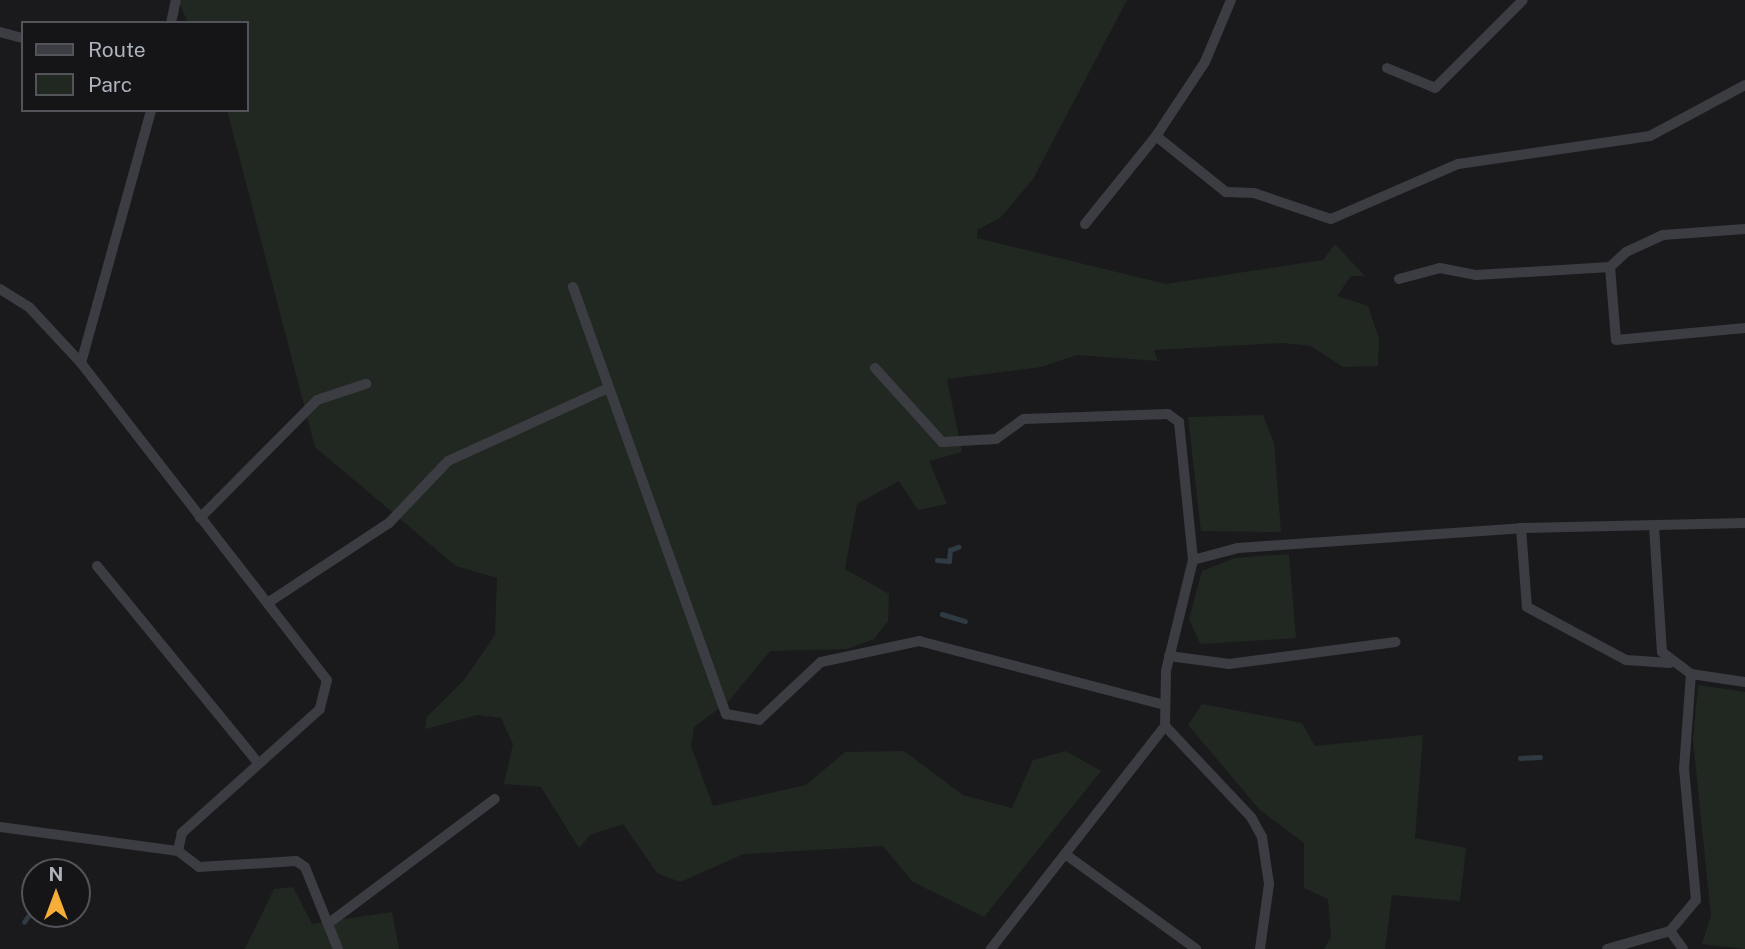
<!DOCTYPE html>
<style>
body{margin:0}
#map{position:relative;width:1745px;height:949px;overflow:hidden;background:#1a1a1d;font-family:"Public Sans",sans-serif}
div>[style]{position:absolute}
.green>*{inset:0;background:#202821}
.stream>*{height:4.5px;margin:-2.25px;padding:0 2.25px;transform-origin:2.25px;border-radius:2.25px;background:#2f3a42}
.minor>*{height:10px;margin:-5px;padding:0 5px;transform-origin:5px;border-radius:5px;background:#3b3d42}
span{translate:-50% -50%;white-space:nowrap;text-align:center;line-height:1.15;-webkit-text-stroke:5px #151518;paint-order:stroke}
.legend{position:absolute;left:21px;top:21px;width:228px;height:91px;box-sizing:border-box;background:#151518;border:2px solid #52545a;margin:0;padding:9px 12px;list-style:none;font-size:21px;color:#adb2bd}
.legend li{display:flex;align-items:center;gap:14px;height:35px}
.legend b{width:35px;border:2px solid #52545a}
.north{position:absolute;left:21px;top:858px;width:70px;height:70px;box-sizing:border-box;background:#151518;border:2px solid #52545a;border-radius:50%;rotate:0deg;font-size:19px;font-weight:700;line-height:28px;text-align:center;color:#adb2bd}
.north::after{content:'';display:block;margin:auto;width:24px;height:32px;background:#f7ae38;clip-path:polygon(50% 0,100% 100%,50% 72%,0 100%)}
</style>
<div id="map">
<div class="green">
<div style="clip-path:polygon(178px 0,1127px 0,1033px 179px,1000px 218px,977px 230px,977px 238px,1166px 284px,1323px 260px,1335px 244px,1365px 276px,1351px 276px,1337px 296px,1368px 306px,1379px 339px,1378px 366px,1343px 367px,1311px 346px,1283px 343px,1154px 350px,1158px 361px,1077px 355px,1041px 367px,947px 379px,962px 452px,929px 461px,947px 504px,918px 510px,899px 481px,857px 504px,845px 569px,889px 594px,888px 621px,874px 639px,847px 649px,770px 651px,729px 701px,694px 727px,691px 746px,713px 806px,806px 785px,845px 752px,904px 751px,963px 795px,1012px 808px,1033px 760px,1066px 751px,1101px 771px,984px 917px,913px 882px,883px 846px,744px 854px,680px 882px,657px 873px,623px 824px,590px 835px,579px 848px,541px 787px,504px 784px,513px 744px,501px 718px,478px 715px,425px 729px,427px 717px,464px 680px,495px 635px,497px 578px,456px 566px,315px 447px,227px 110px,247px 110px,247px 23px,188px 23px)"></div>
<div style="clip-path:polygon(1263px 415px,1274px 443px,1281px 532px,1201px 531px,1188px 417px)"></div>
<div style="clip-path:polygon(1289px 554px,1296px 638px,1200px 644px,1189px 619px,1202px 571px,1235px 558px)"></div>
<div style="clip-path:polygon(1698px 685px,1745px 692px,1745px 949px,1702px 944px,1711px 916px,1693px 740px)"></div>
<div style="clip-path:polygon(1202px 704px,1302px 723px,1315px 746px,1423px 735px,1415px 838px,1466px 848px,1460px 901px,1392px 895px,1385px 949px,1324px 949px,1331px 937px,1328px 899px,1304px 888px,1304px 843px,1260px 810px,1188px 725px)"></div>
<div style="clip-path:polygon(293px 887px,312px 924px,392px 912px,399px 949px,245px 949px,274px 889px)"></div>
</div>
<div class="stream">
<div style="left:937px;top:560px;width:12px;rotate:5deg"></div>
<div style="left:949px;top:561px;width:11px;rotate:-85deg"></div>
<div style="left:950px;top:550px;width:9px;rotate:-21deg"></div>
<div style="left:942px;top:614px;width:24px;rotate:17deg"></div>
<div style="left:1520px;top:758px;width:20px;rotate:-3deg"></div>
<div style="left:24px;top:922px;width:19px;rotate:-55deg"></div>
</div>
<div class="minor">
<div style="left:1231px;top:0;width:67px;rotate:112.8deg"></div>
<div style="left:1205px;top:62px;width:89px;rotate:123.5deg"></div>
<div style="left:1156px;top:136px;width:90px;rotate:38.7deg"></div>
<div style="left:1226px;top:192px;width:28px;rotate:2deg"></div>
<div style="left:1254px;top:193px;width:81px;rotate:18.7deg"></div>
<div style="left:1331px;top:219px;width:138px;rotate:-23.4deg"></div>
<div style="left:1458px;top:164px;width:194px;rotate:-8.3deg"></div>
<div style="left:1650px;top:136px;width:108px;rotate:-28.2deg"></div>
<div style="left:171px;top:23px;width:24px;rotate:-78deg"></div>
<div style="left:0;top:32px;width:24px;rotate:15deg"></div>
<div style="left:1387px;top:68px;width:52px;rotate:22.6deg"></div>
<div style="left:1435px;top:88px;width:124px;rotate:-45deg"></div>
<div style="left:1085px;top:224px;width:113px;rotate:-51.1deg"></div>
<div style="left:1610px;top:267px;width:73px;rotate:85.3deg"></div>
<div style="left:1616px;top:340px;width:130px;rotate:-5.3deg"></div>
<div style="left:1399px;top:279px;width:42px;rotate:-15deg"></div>
<div style="left:1440px;top:268px;width:37px;rotate:11deg"></div>
<div style="left:1476px;top:275px;width:134px;rotate:-3.4deg"></div>
<div style="left:1610px;top:267px;width:22px;rotate:-43deg"></div>
<div style="left:1626px;top:252px;width:41px;rotate:-24.7deg"></div>
<div style="left:1663px;top:235px;width:82px;rotate:-4.2deg"></div>
<div style="left:573px;top:287px;width:454px;rotate:70.3deg"></div>
<div style="left:726px;top:714px;width:34px;rotate:10deg"></div>
<div style="left:759px;top:720px;width:85px;rotate:-43.1deg"></div>
<div style="left:821px;top:662px;width:100px;rotate:-12.1deg"></div>
<div style="left:919px;top:641px;width:254px;rotate:14.6deg"></div>
<div style="left:0;top:289px;width:34px;rotate:32deg"></div>
<div style="left:29px;top:307px;width:76px;rotate:47.1deg"></div>
<div style="left:81px;top:363px;width:401px;rotate:52.2deg"></div>
<div style="left:327px;top:680px;width:30px;rotate:104deg"></div>
<div style="left:320px;top:709px;width:186px;rotate:138.1deg"></div>
<div style="left:182px;top:833px;width:18px;rotate:103deg"></div>
<div style="left:81px;top:363px;width:263px;rotate:-74.5deg"></div>
<div style="left:875px;top:368px;width:100px;rotate:47.8deg"></div>
<div style="left:942px;top:442px;width:54px;rotate:-3.2deg"></div>
<div style="left:996px;top:439px;width:34px;rotate:-36deg"></div>
<div style="left:1024px;top:419px;width:144px;rotate:-2deg"></div>
<div style="left:1168px;top:414px;width:14px;rotate:36deg"></div>
<div style="left:1179px;top:422px;width:139px;rotate:84.2deg"></div>
<div style="left:1193px;top:560px;width:114px;rotate:103.7deg"></div>
<div style="left:1166px;top:671px;width:55px;rotate:91deg"></div>
<div style="left:1165px;top:726px;width:283px;rotate:128deg"></div>
<div style="left:200px;top:518px;width:166px;rotate:-45.2deg"></div>
<div style="left:317px;top:400px;width:52px;rotate:-18.1deg"></div>
<div style="left:1654px;top:526px;width:126px;rotate:86.4deg"></div>
<div style="left:1662px;top:652px;width:36px;rotate:37deg"></div>
<div style="left:1691px;top:674px;width:55px;rotate:8.4deg"></div>
<div style="left:1521px;top:528px;width:79px;rotate:85.7deg"></div>
<div style="left:1527px;top:607px;width:112px;rotate:28.2deg"></div>
<div style="left:1626px;top:660px;width:44px;rotate:3.9deg"></div>
<div style="left:1193px;top:560px;width:47px;rotate:-14.9deg"></div>
<div style="left:1238px;top:548px;width:284px;rotate:-4deg"></div>
<div style="left:1521px;top:528px;width:224px;rotate:-1.3deg"></div>
<div style="left:97px;top:566px;width:254px;rotate:50.7deg"></div>
<div style="left:269px;top:602px;width:144px;rotate:-33.4deg"></div>
<div style="left:389px;top:523px;width:86px;rotate:-46.4deg"></div>
<div style="left:448px;top:461px;width:176px;rotate:-24.5deg"></div>
<div style="left:1169px;top:656px;width:61px;rotate:7.6deg"></div>
<div style="left:1229px;top:664px;width:168px;rotate:-7.5deg"></div>
<div style="left:1165px;top:726px;width:125px;rotate:46.6deg"></div>
<div style="left:1251px;top:817px;width:23px;rotate:61deg"></div>
<div style="left:1262px;top:837px;width:48px;rotate:81.5deg"></div>
<div style="left:1269px;top:884px;width:66px;rotate:97.9deg"></div>
<div style="left:0;top:827px;width:180px;rotate:7.7deg"></div>
<div style="left:178px;top:851px;width:26px;rotate:37deg"></div>
<div style="left:199px;top:867px;width:97px;rotate:-3.5deg"></div>
<div style="left:296px;top:861px;width:11px;rotate:34deg"></div>
<div style="left:305px;top:867px;width:88px;rotate:68.1deg"></div>
<div style="left:1065px;top:854px;width:162px;rotate:35.9deg"></div>
<div style="left:329px;top:923px;width:207px;rotate:-36.8deg"></div>
<div style="left:1670px;top:931px;width:22px;rotate:54deg"></div>
<div style="left:1607px;top:949px;width:66px;rotate:-15.9deg"></div>
<div style="left:1670px;top:931px;width:40px;rotate:-50deg"></div>
<div style="left:1696px;top:900px;width:132px;rotate:-95.2deg"></div>
<div style="left:1684px;top:769px;width:95px;rotate:-85.8deg"></div>
</div>
<ul class="legend">
<li><b style="height:9px;background:#3b3d42"></b>Route</li>
<li><b style="height:19px;background:#202821"></b>Parc</li>
</ul>
<div class="north">N</div>
</div>
